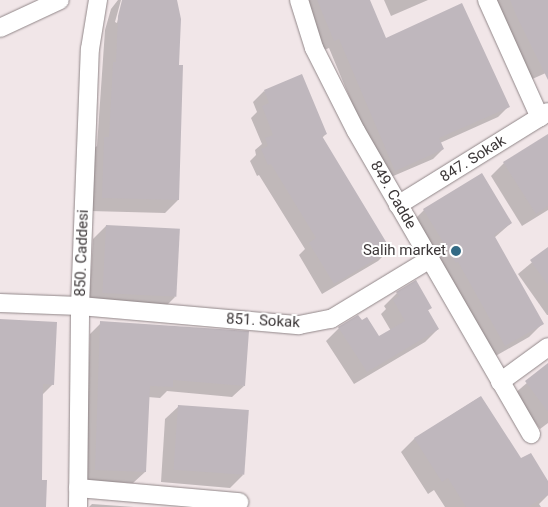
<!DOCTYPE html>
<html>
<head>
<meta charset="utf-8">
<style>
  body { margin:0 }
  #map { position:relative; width:548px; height:507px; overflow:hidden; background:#f1e6e8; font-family:Roboto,sans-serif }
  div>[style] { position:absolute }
  .shadow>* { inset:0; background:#0003 }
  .building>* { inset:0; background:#bfb7bd; transform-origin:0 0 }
  .roads { filter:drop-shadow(0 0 1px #918789) drop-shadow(0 0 1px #918789) }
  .street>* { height:18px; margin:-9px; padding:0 9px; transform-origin:9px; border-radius:9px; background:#fff }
  .dots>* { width:14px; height:14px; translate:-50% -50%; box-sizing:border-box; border:2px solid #fff; border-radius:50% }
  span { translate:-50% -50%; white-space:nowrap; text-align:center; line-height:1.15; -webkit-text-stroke:4px #fff; paint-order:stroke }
  .street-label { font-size:15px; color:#3c3738 }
  .poi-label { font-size:15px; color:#3c3738 }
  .right { translate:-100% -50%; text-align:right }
</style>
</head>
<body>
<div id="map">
  <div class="shadow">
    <div style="clip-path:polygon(118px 0,121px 0,115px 22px,117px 23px,123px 0,176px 0,178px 200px,165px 213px,90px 211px,91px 151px,97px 146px,105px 30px,111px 9px)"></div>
    <div style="clip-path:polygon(309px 0,369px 0,385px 40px,508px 107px,498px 117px,440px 143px,443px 149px,433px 159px,384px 180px,329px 48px,324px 50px,305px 4px)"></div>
    <div style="clip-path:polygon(384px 0,428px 0,391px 16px)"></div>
    <div style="clip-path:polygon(494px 0,548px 0,548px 72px,530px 80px)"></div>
    <div style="clip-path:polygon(264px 91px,326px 134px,322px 138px,389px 250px,378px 261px,322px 294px,299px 255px,305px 249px,259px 175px,257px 176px,250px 161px,256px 155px,255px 150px,262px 144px,251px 118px,257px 112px,253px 102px)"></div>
    <div style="clip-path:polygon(548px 136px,548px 210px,522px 226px,491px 176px,504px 163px)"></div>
    <div style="clip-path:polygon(424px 210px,511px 223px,494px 238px,542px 324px,529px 337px,492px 358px,411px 223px)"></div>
    <div style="clip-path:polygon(106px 226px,175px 297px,162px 310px,89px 305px,93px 239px)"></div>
    <div style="clip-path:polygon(548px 249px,548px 315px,547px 315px,518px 274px)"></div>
    <div style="clip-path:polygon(397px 293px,431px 308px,427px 311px,438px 329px,425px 342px,354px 384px,326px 341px,339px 328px,378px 338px,391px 331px,381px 314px,386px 309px,384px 306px)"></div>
    <div style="clip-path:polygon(0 320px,53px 384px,41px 396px,41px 481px,45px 507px,0 507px)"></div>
    <div style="clip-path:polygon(101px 323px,244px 386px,232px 397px,167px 391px,160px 398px,148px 397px,145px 472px,133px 483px,85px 481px,90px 334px)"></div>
    <div style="clip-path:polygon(548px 365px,548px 423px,540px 429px,514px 394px)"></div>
    <div style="clip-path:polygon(480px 397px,521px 460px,548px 483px,548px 495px,539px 504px,541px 507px,445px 507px,434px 490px,428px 494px,401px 452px,414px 439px)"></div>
    <div style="clip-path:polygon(179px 406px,243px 475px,230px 488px,161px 482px,165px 419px)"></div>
    <div style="clip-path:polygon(92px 504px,134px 507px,89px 507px)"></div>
  </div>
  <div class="building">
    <div style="clip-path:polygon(122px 0,177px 0,181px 19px,179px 65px,183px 65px,179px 200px,102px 198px,104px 137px,109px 137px,113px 62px,116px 62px,118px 16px)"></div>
    <div style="clip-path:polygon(317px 0,370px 0,386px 38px,462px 3px,510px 107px,439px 138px,444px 149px,395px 171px,339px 39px,334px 41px)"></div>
    <div style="clip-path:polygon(510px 0,548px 0,548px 80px,516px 15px)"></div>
    <div style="clip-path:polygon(302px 74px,327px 134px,322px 136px,391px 250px,334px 284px,309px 243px,316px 238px,271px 164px,268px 165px,261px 149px,268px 146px,265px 138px,273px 135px,262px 106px,269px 103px,264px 90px)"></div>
    <div style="clip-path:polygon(548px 134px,548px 206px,536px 214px,503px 162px)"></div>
    <div style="clip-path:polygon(482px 173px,512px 223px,494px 235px,544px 324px,505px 346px,458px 262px,456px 263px,423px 209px)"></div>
    <div style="left:106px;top:225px;width:74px;height:68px;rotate:3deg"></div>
    <div style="clip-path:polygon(548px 247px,548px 285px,530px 260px)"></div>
    <div style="clip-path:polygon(416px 280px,432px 308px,428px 310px,439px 329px,367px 372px,338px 327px,358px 315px,362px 320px,367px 317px,379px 336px,405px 321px,393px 300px,399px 296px,396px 292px)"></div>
    <div style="clip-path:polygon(0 319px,57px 322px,54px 385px,43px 384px,42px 480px,47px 480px,46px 507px,0 507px)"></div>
    <div style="clip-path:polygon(100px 321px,249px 331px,245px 386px,173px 380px,173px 387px,150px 386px,146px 472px,95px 470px)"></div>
    <div style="clip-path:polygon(548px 363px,548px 412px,525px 381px)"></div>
    <div style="clip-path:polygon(481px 396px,521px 458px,531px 453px,548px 481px,548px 495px,528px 507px,466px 507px,448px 478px,442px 482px,414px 438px)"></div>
    <div style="left:178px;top:405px;width:71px;height:65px;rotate:4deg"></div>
  </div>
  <div class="roads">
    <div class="street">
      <div style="left:299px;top:0;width:50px;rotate:72.6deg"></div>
      <div style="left:314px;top:48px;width:93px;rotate:63.2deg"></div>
      <div style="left:356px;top:131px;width:350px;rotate:60deg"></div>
      <div style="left:487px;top:0;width:129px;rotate:65.8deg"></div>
      <div style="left:0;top:28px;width:66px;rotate:-25deg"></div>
      <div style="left:398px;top:205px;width:176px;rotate:-31.8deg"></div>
      <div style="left:0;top:303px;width:80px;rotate:2.1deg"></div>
      <div style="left:80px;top:306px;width:220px;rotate:5deg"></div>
      <div style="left:299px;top:325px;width:33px;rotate:-11deg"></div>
      <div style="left:331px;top:319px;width:116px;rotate:-31.2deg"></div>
      <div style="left:500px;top:382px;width:59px;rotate:-36.1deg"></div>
      <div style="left:78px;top:488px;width:162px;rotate:5deg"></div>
      <div style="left:78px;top:507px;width:201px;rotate:-89.4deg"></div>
      <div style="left:80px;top:306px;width:257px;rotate:-87.8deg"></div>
      <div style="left:90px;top:49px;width:50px;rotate:-80.7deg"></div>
    </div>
  </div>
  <div class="dots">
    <div style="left:456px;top:251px;background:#336a85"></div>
  </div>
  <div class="street-label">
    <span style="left:473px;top:159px;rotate:-32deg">847. Sokak</span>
    <span style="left:393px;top:195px;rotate:60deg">849. Cadde</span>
    <span style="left:82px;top:253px;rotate:-88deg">850. Caddesi</span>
    <span style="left:263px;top:321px;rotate:3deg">851. Sokak</span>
  </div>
  <div class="poi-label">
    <span class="right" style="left:446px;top:251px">Salih market</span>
  </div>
</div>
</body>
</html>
